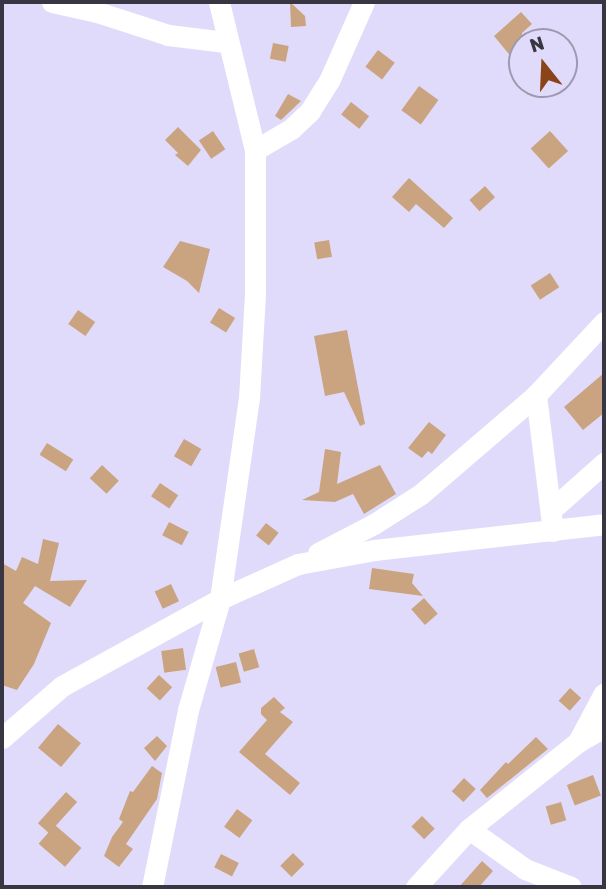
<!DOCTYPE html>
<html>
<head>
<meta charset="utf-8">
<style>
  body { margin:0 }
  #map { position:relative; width:606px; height:889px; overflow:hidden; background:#e0dbfa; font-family:Rubik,sans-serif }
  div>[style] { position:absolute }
  .building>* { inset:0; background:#caa480; transform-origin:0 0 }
  .minor>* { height:21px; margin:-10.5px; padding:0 10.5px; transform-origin:10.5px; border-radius:10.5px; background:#fff }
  span { translate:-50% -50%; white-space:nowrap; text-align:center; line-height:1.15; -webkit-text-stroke:5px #e0dbfa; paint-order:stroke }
  .frame { position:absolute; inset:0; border:4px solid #383642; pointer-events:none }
  .north { position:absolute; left:508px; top:28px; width:70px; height:70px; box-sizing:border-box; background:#e0dbfa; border:2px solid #9d99b0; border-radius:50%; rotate:342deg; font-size:19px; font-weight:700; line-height:28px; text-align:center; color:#383642 }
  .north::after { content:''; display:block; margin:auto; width:24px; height:32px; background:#894519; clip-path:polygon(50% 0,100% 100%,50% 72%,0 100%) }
</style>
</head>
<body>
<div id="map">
  <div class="building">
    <div style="clip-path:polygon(290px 2px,305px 16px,306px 26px,291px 27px)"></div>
    <div style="clip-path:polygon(521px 12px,532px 24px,522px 33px,522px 70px,494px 36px)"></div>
    <div style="left:273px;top:43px;width:16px;height:16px;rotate:11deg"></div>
    <div style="left:378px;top:50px;width:21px;height:21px;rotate:37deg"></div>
    <div style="left:419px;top:86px;width:24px;height:30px;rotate:36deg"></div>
    <div style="clip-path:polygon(288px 94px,301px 101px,281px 120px,275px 116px)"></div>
    <div style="left:351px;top:102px;width:23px;height:16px;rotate:38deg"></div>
    <div style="clip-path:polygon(178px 127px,201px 150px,188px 166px,175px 155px,178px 153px,165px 140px)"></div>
    <div style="left:213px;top:131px;width:22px;height:17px;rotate:56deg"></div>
    <div style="left:550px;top:131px;width:27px;height:26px;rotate:48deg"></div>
    <div style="clip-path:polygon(409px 178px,453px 218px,444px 228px,416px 204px,409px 212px,392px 197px)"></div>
    <div style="left:485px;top:186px;width:15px;height:21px;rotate:48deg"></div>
    <div style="left:329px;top:240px;width:17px;height:15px;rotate:80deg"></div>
    <div style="clip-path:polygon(180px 241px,210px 249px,199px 293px,187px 281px,163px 267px)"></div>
    <div style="left:550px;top:273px;width:17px;height:23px;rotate:57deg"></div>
    <div style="left:219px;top:308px;width:19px;height:17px;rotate:32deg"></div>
    <div style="left:78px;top:310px;width:21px;height:17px;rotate:35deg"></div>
    <div style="clip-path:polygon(347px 330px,365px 424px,360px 426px,344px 392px,325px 396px,314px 336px)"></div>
    <div style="clip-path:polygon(604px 373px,604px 413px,583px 430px,564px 407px)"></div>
    <div style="clip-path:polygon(429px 422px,446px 435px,432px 454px,428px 451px,422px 458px,408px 448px)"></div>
    <div style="left:184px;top:439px;width:20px;height:20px;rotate:30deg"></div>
    <div style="left:47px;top:443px;width:31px;height:14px;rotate:32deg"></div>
    <div style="clip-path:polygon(325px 449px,341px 452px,337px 484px,380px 465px,396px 494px,364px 514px,353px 494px,335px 502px,302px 500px,319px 492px)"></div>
    <div style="left:102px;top:465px;width:23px;height:18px;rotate:43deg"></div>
    <div style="left:160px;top:483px;width:22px;height:16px;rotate:34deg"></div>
    <div style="left:169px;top:522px;width:22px;height:15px;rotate:27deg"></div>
    <div style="left:266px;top:523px;width:16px;height:16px;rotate:38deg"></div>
    <div style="clip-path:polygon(43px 539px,59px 543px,50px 581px,87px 580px,70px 607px,35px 586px,23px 603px,51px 623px,34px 664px,17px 690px,2px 685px,2px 563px,16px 571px,22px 557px,38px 564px)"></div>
    <div style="clip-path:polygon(372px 568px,414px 574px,412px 583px,423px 596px,369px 589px)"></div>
    <div style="left:171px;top:584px;width:19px;height:18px;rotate:65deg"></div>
    <div style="left:424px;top:598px;width:21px;height:17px;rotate:49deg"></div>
    <div style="left:183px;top:648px;width:22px;height:22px;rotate:82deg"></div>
    <div style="left:254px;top:649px;width:19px;height:16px;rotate:74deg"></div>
    <div style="left:236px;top:662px;width:21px;height:21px;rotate:76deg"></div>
    <div style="left:159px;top:675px;width:18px;height:18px;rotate:43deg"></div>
    <div style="left:570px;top:688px;width:15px;height:17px;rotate:42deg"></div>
    <div style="clip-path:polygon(274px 697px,285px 708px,280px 712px,293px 722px,265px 754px,300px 783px,290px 795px,239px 752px,267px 720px,261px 714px,261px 708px)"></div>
    <div style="left:58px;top:724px;width:30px;height:31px;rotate:40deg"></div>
    <div style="clip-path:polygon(157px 736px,167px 746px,155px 761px,144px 748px)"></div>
    <div style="clip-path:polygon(536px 737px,548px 749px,487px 798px,480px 790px,506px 762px,508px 764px)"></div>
    <div style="clip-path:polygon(152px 766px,162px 773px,157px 799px,126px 844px,133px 849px,119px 867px,104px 856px,112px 837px,123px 822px,119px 819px,130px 791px,133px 792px)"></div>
    <div style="left:593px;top:775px;width:22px;height:28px;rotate:69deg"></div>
    <div style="left:464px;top:778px;width:16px;height:18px;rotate:43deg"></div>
    <div style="left:66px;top:792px;width:15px;height:42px;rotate:42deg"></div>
    <div style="left:561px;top:802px;width:19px;height:16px;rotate:74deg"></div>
    <div style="left:237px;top:809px;width:19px;height:22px;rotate:36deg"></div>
    <div style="left:422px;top:816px;width:18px;height:15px;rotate:45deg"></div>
    <div style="left:55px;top:825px;width:35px;height:25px;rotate:41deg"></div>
    <div style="left:293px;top:853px;width:16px;height:18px;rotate:45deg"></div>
    <div style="left:221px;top:854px;width:20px;height:15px;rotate:27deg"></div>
    <div style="clip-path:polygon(482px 861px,493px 871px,479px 887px,459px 887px)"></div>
  </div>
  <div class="minor">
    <div style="left:52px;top:2px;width:46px;rotate:12.5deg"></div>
    <div style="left:97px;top:12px;width:75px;rotate:17.9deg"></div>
    <div style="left:168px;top:35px;width:58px;rotate:6.9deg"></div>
    <div style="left:255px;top:150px;width:42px;rotate:-30.3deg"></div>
    <div style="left:291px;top:129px;width:26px;rotate:-43deg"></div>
    <div style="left:310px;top:111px;width:36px;rotate:-58deg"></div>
    <div style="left:329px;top:81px;width:86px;rotate:-66.1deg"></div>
    <div style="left:536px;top:395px;width:137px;rotate:82.9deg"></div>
    <div style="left:551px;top:510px;width:71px;rotate:-41.6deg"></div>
    <div style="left:318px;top:553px;width:63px;rotate:-27.4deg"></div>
    <div style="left:374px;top:524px;width:56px;rotate:-32.6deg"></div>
    <div style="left:421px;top:494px;width:152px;rotate:-40.7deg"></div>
    <div style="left:536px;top:395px;width:100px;rotate:-47deg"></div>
    <div style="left:2px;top:738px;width:79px;rotate:-40.9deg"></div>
    <div style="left:62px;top:686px;width:180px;rotate:-28.8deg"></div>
    <div style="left:220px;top:599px;width:85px;rotate:-24.2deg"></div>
    <div style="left:298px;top:564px;width:77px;rotate:-10.4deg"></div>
    <div style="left:374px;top:550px;width:231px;rotate:-6.4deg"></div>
    <div style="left:578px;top:742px;width:55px;rotate:-62deg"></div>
    <div style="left:469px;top:829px;width:69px;rotate:35.5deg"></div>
    <div style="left:525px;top:869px;width:49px;rotate:21.4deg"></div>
    <div style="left:152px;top:887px;width:181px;rotate:-78.5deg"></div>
    <div style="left:188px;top:710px;width:116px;rotate:-73.9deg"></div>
    <div style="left:220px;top:599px;width:203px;rotate:-81.8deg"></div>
    <div style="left:249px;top:398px;width:105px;rotate:-86.7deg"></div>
    <div style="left:255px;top:293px;width:143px;rotate:-90deg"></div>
    <div style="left:255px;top:150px;width:152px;rotate:-103.7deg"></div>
    <div style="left:416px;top:887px;width:79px;rotate:-47.6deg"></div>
    <div style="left:469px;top:829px;width:139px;rotate:-38.6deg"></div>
    <div style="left:578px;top:742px;width:30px;rotate:-30deg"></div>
  </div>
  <div class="frame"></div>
  <div class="north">N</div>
</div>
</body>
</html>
